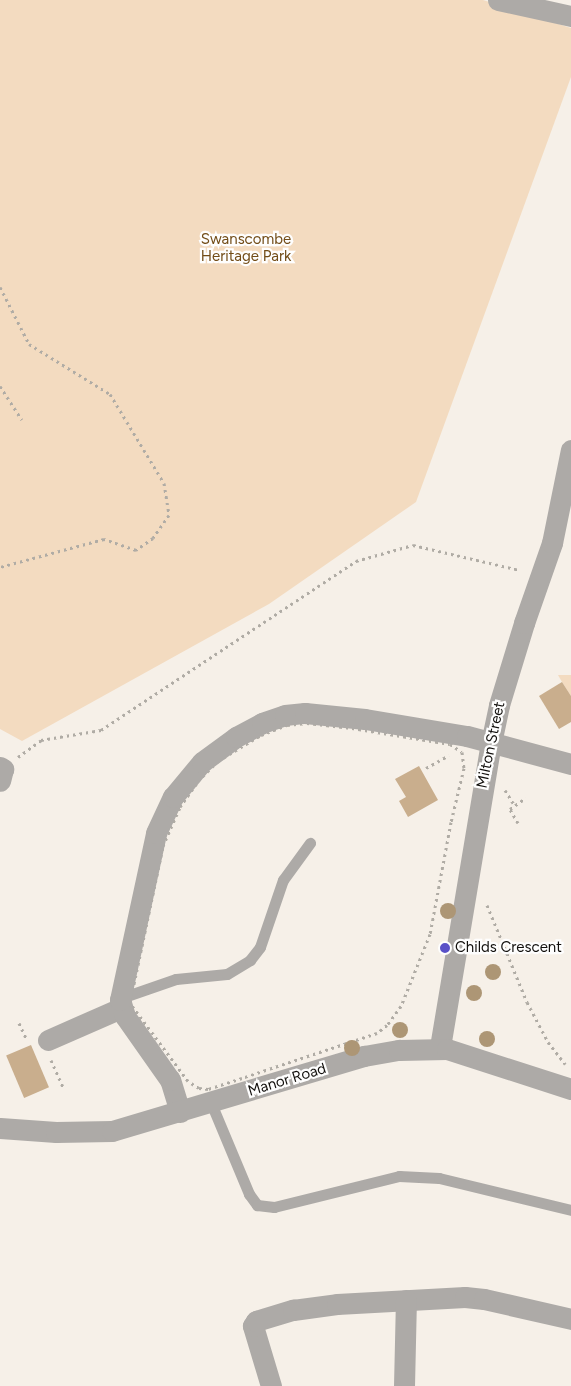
<!DOCTYPE html>
<html>
<head>
<meta charset="utf-8">
<style>
  body { margin:0 }
  #map { position:relative; width:571px; height:1386px; overflow:hidden; background:#f6f0e8; font-family:Figtree,sans-serif }
  div>[style] { position:absolute }
  .green>* { inset:0; background:#f3dbc0 }
  .building>* { inset:0; background:#c9ae8d; transform-origin:0 0 }
  .path>* { height:3px; margin-top:-1.5px; transform-origin:0; background:repeating-linear-gradient(90deg,#b0aca5 0 2.5px,transparent 0 6.5px) }
  .service>* { height:11px; margin:-5.5px; padding:0 5.5px; transform-origin:5.5px; border-radius:5.5px; background:#adaaa7 }
  .minor>* { height:21px; margin:-10.5px; padding:0 10.5px; transform-origin:10.5px; border-radius:10.5px; background:#adaaa7 }
  .trees>* { width:16px; height:16px; margin:-8px; border-radius:50%; background:#ad9675 }
  .dots>* { width:14px; height:14px; translate:-50% -50%; box-sizing:border-box; border:2px solid #fefefe; border-radius:50% }
  span { translate:-50% -50%; white-space:nowrap; text-align:center; line-height:1.15; -webkit-text-stroke:4.5px #fefefe; paint-order:stroke }
  .park-label { font-size:15px; color:#724c17 }
  .street-label { font-size:15px; color:#110f0c }
  .poi-label { font-size:15px; color:#110f0c }
  .left { translate:0 -50%; text-align:left }
</style>
</head>
<body>
<div id="map">
  <div class="green">
    <div style="clip-path:polygon(0 0,483px 0,571px 28px,571px 77px,416px 502px,269px 604px,22px 741px,0 729px)"></div>
    <div style="clip-path:polygon(558px 675px,571px 675px,571px 696px,562px 682px)"></div>
  </div>
  <div class="building">
    <div style="clip-path:polygon(562px 682px,571px 696px,571px 722px,559px 729px,539px 696px)"></div>
    <div style="clip-path:polygon(419px 766px,438px 800px,408px 817px,399px 801px,406px 797px,395px 779px)"></div>
    <div style="left:31px;top:1045px;width:46px;height:27px;rotate:67deg"></div>
  </div>
  <div class="path">
    <div style="left:0;top:287px;width:64px;rotate:63deg"></div>
    <div style="left:29px;top:344px;width:95px;rotate:31.7deg"></div>
    <div style="left:110px;top:394px;width:104px;rotate:58.8deg"></div>
    <div style="left:164px;top:483px;width:32px;rotate:81deg"></div>
    <div style="left:169px;top:515px;width:28px;rotate:125deg"></div>
    <div style="left:153px;top:538px;width:21px;rotate:145deg"></div>
    <div style="left:136px;top:550px;width:34px;rotate:-161deg"></div>
    <div style="left:104px;top:539px;width:108px;rotate:164.9deg"></div>
    <div style="left:0;top:386px;width:40px;rotate:57.1deg"></div>
    <div style="left:307px;top:723px;width:45px;rotate:6.3deg"></div>
    <div style="left:352px;top:728px;width:99px;rotate:9.3deg"></div>
    <div style="left:450px;top:744px;width:14px;rotate:34deg"></div>
    <div style="left:462px;top:752px;width:16px;rotate:83deg"></div>
    <div style="left:464px;top:768px;width:56px;rotate:103.5deg"></div>
    <div style="left:451px;top:822px;width:114px;rotate:100.6deg"></div>
    <div style="left:430px;top:934px;width:78px;rotate:111.9deg"></div>
    <div style="left:401px;top:1006px;width:24px;rotate:126deg"></div>
    <div style="left:387px;top:1025px;width:13px;rotate:141deg"></div>
    <div style="left:377px;top:1033px;width:142px;rotate:161.6deg"></div>
    <div style="left:242px;top:1078px;width:36px;rotate:162deg"></div>
    <div style="left:208px;top:1089px;width:9px;rotate:-174deg"></div>
    <div style="left:199px;top:1088px;width:13px;rotate:-148deg"></div>
    <div style="left:188px;top:1081px;width:97px;rotate:-126.6deg"></div>
    <div style="left:130px;top:1003px;width:160px;rotate:-78.1deg"></div>
    <div style="left:163px;top:846px;width:43px;rotate:-66.4deg"></div>
    <div style="left:180px;top:807px;width:32px;rotate:-55deg"></div>
    <div style="left:198px;top:781px;width:28px;rotate:-45deg"></div>
    <div style="left:218px;top:761px;width:50px;rotate:-31.2deg"></div>
    <div style="left:261px;top:735px;width:28px;rotate:-21deg"></div>
    <div style="left:287px;top:725px;width:20px;rotate:-6deg"></div>
    <div style="left:18px;top:757px;width:29px;rotate:-36deg"></div>
    <div style="left:41px;top:740px;width:61px;rotate:-9.5deg"></div>
    <div style="left:101px;top:730px;width:306px;rotate:-33.5deg"></div>
    <div style="left:356px;top:561px;width:59px;rotate:-15.7deg"></div>
    <div style="left:413px;top:545px;width:110px;rotate:13.2deg"></div>
    <div style="left:426px;top:768px;width:26px;rotate:-29deg"></div>
    <div style="left:505px;top:790px;width:19px;rotate:58deg"></div>
    <div style="left:518px;top:823px;width:16px;rotate:-120deg"></div>
    <div style="left:510px;top:809px;width:19px;rotate:-35deg"></div>
    <div style="left:487px;top:905px;width:105px;rotate:67.6deg"></div>
    <div style="left:527px;top:1002px;width:45px;rotate:62.3deg"></div>
    <div style="left:548px;top:1042px;width:28px;rotate:52deg"></div>
    <div style="left:19px;top:1023px;width:17px;rotate:65deg"></div>
    <div style="left:51px;top:1060px;width:30px;rotate:66deg"></div>
  </div>
  <div class="service">
    <div style="left:121px;top:998px;width:58px;rotate:-19.1deg"></div>
    <div style="left:176px;top:979px;width:51px;rotate:-5.6deg"></div>
    <div style="left:227px;top:974px;width:27px;rotate:-31deg"></div>
    <div style="left:250px;top:960px;width:16px;rotate:-52deg"></div>
    <div style="left:260px;top:947px;width:71px;rotate:-71.1deg"></div>
    <div style="left:283px;top:880px;width:46px;rotate:-53.9deg"></div>
    <div style="left:211px;top:1103px;width:99px;rotate:67.3deg"></div>
    <div style="left:249px;top:1194px;width:14px;rotate:54deg"></div>
    <div style="left:257px;top:1205px;width:17px;rotate:7deg"></div>
    <div style="left:274px;top:1207px;width:129px;rotate:-13.9deg"></div>
    <div style="left:399px;top:1176px;width:40px;rotate:2.9deg"></div>
    <div style="left:439px;top:1178px;width:136px;rotate:13.6deg"></div>
  </div>
  <div class="minor">
    <div style="left:498px;top:0;width:75px;rotate:12.4deg"></div>
    <div style="left:0;top:767px;width:4px;rotate:34deg"></div>
    <div style="left:3px;top:769px;width:12px;rotate:104deg"></div>
    <div style="left:48px;top:1040px;width:80px;rotate:-23.7deg"></div>
    <div style="left:440px;top:1047px;width:308px;rotate:-80.5deg"></div>
    <div style="left:491px;top:743px;width:39px;rotate:-78deg"></div>
    <div style="left:499px;top:705px;width:86px;rotate:-73deg"></div>
    <div style="left:524px;top:623px;width:85px;rotate:-70.7deg"></div>
    <div style="left:552px;top:543px;width:95px;rotate:-78.5deg"></div>
    <div style="left:180px;top:1112px;width:34px;rotate:-107deg"></div>
    <div style="left:170px;top:1080px;width:78px;rotate:-125.1deg"></div>
    <div style="left:125px;top:1016px;width:17px;rotate:-107deg"></div>
    <div style="left:120px;top:1000px;width:171px;rotate:-77.8deg"></div>
    <div style="left:156px;top:833px;width:40px;rotate:-65deg"></div>
    <div style="left:173px;top:797px;width:45px;rotate:-50.4deg"></div>
    <div style="left:202px;top:762px;width:42px;rotate:-36.3deg"></div>
    <div style="left:236px;top:737px;width:30px;rotate:-28deg"></div>
    <div style="left:262px;top:723px;width:24px;rotate:-19deg"></div>
    <div style="left:285px;top:715px;width:20px;rotate:-6deg"></div>
    <div style="left:305px;top:713px;width:60px;rotate:5.7deg"></div>
    <div style="left:365px;top:719px;width:103px;rotate:9.5deg"></div>
    <div style="left:467px;top:736px;width:108px;rotate:15.1deg"></div>
    <div style="left:0;top:1128px;width:56px;rotate:4.1deg"></div>
    <div style="left:56px;top:1132px;width:56px;rotate:-1deg"></div>
    <div style="left:112px;top:1131px;width:263px;rotate:-16.6deg"></div>
    <div style="left:364px;top:1056px;width:36px;rotate:-10deg"></div>
    <div style="left:399px;top:1050px;width:48px;rotate:-1.2deg"></div>
    <div style="left:447px;top:1049px;width:130px;rotate:17.9deg"></div>
    <div style="left:271px;top:1386px;width:63px;rotate:-106.7deg"></div>
    <div style="left:253px;top:1326px;width:6px;rotate:-59deg"></div>
    <div style="left:256px;top:1321px;width:39px;rotate:-17deg"></div>
    <div style="left:293px;top:1310px;width:44px;rotate:-7.8deg"></div>
    <div style="left:337px;top:1304px;width:128px;rotate:-3.1deg"></div>
    <div style="left:465px;top:1297px;width:19px;rotate:6deg"></div>
    <div style="left:484px;top:1299px;width:89px;rotate:12.9deg"></div>
    <div style="left:404px;top:1386px;width:86px;rotate:-88.7deg"></div>
  </div>
  <div class="trees">
    <div style="left:448px;top:911px"></div>
    <div style="left:493px;top:972px"></div>
    <div style="left:474px;top:993px"></div>
    <div style="left:400px;top:1030px"></div>
    <div style="left:487px;top:1039px"></div>
    <div style="left:352px;top:1048px"></div>
  </div>
  <div class="dots">
    <div style="left:445px;top:948px;background:#5950c7"></div>
  </div>
  <div class="park-label">
    <span style="left:246px;top:248px">Swanscombe<br>Heritage Park</span>
  </div>
  <div class="street-label">
    <span style="left:491px;top:745px;rotate:-78deg">Milton Street</span>
    <span style="left:287px;top:1080px;rotate:-17deg">Manor Road</span>
  </div>
  <div class="poi-label">
    <span class="left" style="left:455px;top:948px">Childs Crescent</span>
  </div>
</div>
</body>
</html>
